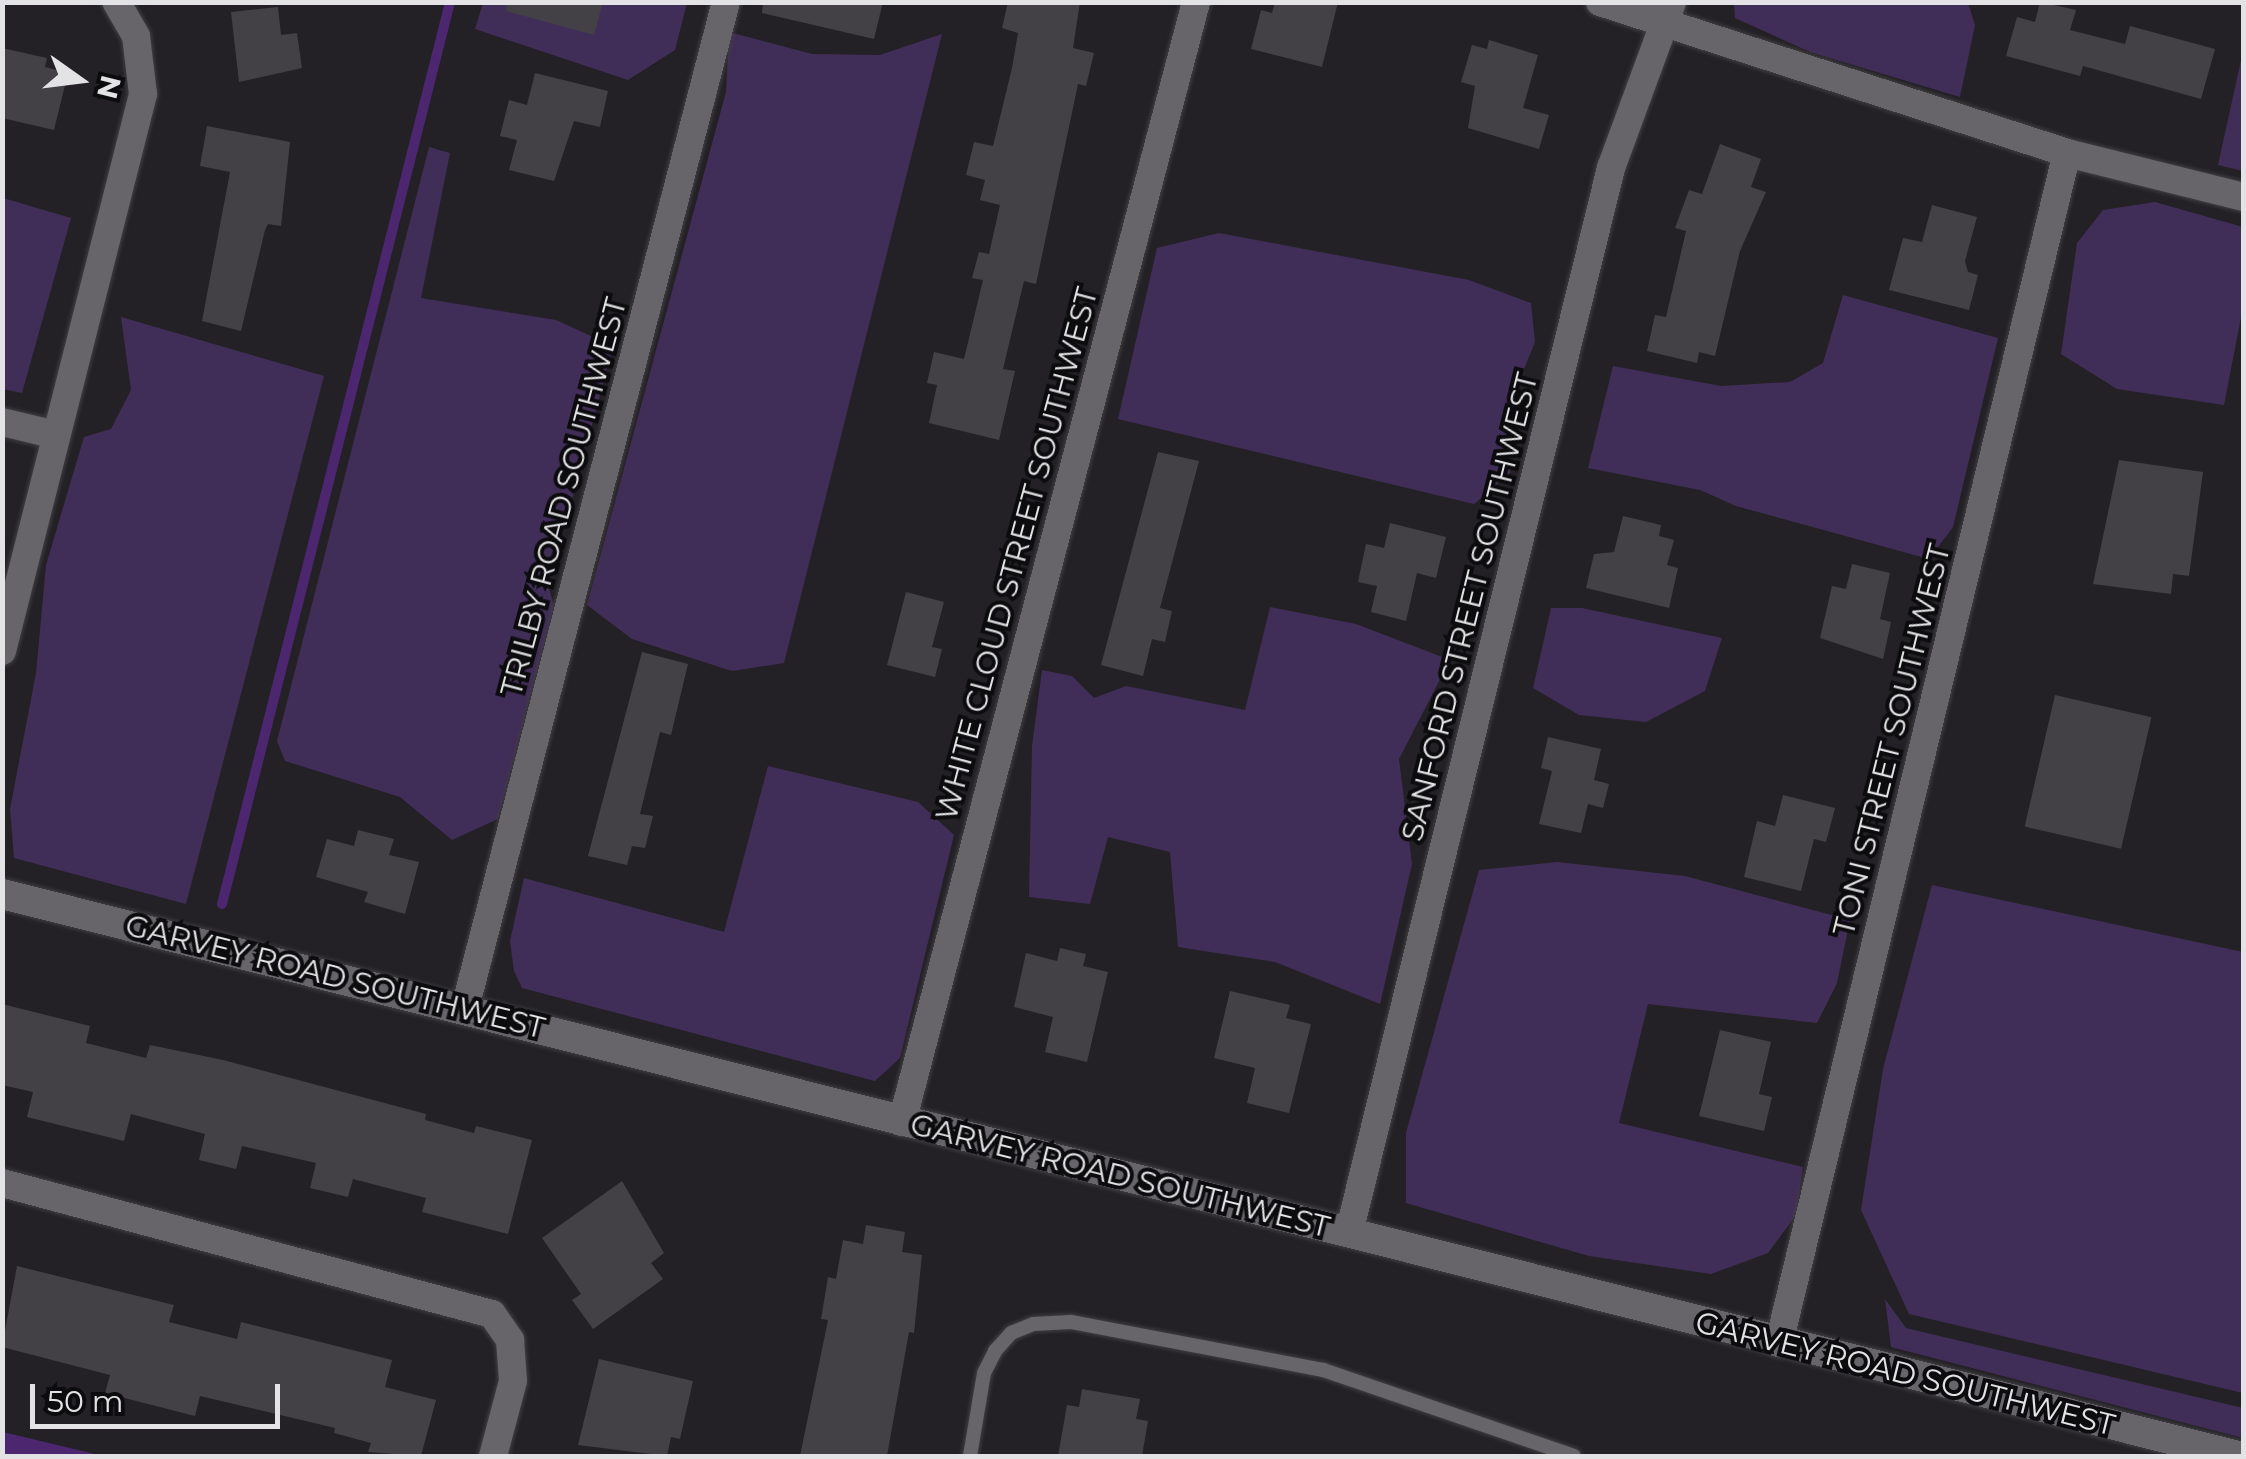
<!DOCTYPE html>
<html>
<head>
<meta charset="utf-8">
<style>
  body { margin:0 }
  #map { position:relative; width:2246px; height:1459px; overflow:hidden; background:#232125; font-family:Montserrat,sans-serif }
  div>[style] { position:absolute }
  .green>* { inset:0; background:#412e58 }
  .water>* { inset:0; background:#4c2770 }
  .stream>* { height:10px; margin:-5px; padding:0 5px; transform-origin:5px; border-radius:5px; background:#4c2770 }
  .building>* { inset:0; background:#434145; transform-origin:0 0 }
  .roads { filter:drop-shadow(0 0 2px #403f42) drop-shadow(0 0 2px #403f42) }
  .service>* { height:14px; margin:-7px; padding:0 7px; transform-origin:7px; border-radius:7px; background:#67656a }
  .minor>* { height:28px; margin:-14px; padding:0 14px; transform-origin:14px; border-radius:14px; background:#67656a }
  .tertiary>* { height:30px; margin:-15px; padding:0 15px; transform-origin:15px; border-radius:15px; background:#67656a }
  span { translate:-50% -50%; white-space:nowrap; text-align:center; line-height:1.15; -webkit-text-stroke:8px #0c0b0d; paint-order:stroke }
  .street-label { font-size:30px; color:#e3e2e5 }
  .frame { position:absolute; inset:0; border:5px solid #e3e2e5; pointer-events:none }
  .north { position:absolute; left:30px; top:30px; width:100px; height:100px; -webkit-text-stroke:8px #0c0b0d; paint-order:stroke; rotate:104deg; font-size:28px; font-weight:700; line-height:40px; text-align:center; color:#e3e2e5 }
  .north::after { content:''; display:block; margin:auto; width:35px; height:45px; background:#e3e2e5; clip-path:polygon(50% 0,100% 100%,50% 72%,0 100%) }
  .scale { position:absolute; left:30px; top:1384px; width:250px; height:45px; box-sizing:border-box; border:5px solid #e3e2e5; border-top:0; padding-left:12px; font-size:30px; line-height:35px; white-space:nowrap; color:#e3e2e5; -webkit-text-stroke:8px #0c0b0d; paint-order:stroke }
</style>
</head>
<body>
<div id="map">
  <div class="green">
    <div style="clip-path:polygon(483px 3px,687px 3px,675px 50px,628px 80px,475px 29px)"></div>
    <div style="clip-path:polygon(1734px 3px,1968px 3px,1975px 25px,1960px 97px,1810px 52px,1735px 18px)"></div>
    <div style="clip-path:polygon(729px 32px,812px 54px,880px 55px,942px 34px,784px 663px,732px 671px,632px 639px,587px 605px,726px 92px)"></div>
    <div style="clip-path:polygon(2243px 51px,2244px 171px,2243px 171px,2218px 165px)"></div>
    <div style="clip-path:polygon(429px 147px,450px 153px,421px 298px,556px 320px,613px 346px,567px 518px,544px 571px,554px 606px,498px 819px,452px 840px,400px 797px,285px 761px,277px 741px)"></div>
    <div style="clip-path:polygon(3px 198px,71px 218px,22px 393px,3px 389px)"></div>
    <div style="clip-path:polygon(2155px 202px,2243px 227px,2243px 307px,2224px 405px,2117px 389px,2061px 354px,2077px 243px,2103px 210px)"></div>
    <div style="clip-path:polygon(1219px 233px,1469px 280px,1531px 303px,1535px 342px,1506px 414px,1510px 473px,1474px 504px,1118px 419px,1157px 248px)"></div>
    <div style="clip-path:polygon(1843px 295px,1998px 338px,1953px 527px,1929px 559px,1736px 506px,1700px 490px,1588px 468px,1613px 366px,1721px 386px,1790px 382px,1823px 363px)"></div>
    <div style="clip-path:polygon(121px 317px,324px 376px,186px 904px,14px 858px,10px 809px,36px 673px,46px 565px,84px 437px,111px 429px,131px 390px)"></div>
    <div style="clip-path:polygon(1270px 607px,1356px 624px,1450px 660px,1399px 759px,1412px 864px,1380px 1004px,1275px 962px,1178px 947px,1170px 852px,1108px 837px,1090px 904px,1029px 897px,1032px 746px,1042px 670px,1072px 676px,1094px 698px,1126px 686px,1245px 710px)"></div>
    <div style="clip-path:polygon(1551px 608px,1582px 608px,1722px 638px,1705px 691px,1646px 722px,1579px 715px,1533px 688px)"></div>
    <div style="clip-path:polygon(768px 766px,918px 802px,954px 835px,900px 1058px,875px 1081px,522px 988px,514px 971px,510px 941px,524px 878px,724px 932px)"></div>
    <div style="clip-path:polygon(1557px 862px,1685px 876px,1850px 920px,1837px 983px,1817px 1023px,1648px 1004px,1619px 1123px,1803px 1167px,1796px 1215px,1768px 1253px,1711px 1274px,1589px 1256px,1406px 1203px,1406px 1133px,1479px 870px)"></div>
    <div style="clip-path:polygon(1932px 885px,2243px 952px,2243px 1393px,1909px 1314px,1861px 1210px,1883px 1069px)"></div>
    <div style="clip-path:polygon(1885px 1299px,1906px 1328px,2243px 1408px,2243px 1438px,1891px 1347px)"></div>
  </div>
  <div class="water">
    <div style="clip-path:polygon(3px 1432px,103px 1456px,3px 1456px)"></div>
  </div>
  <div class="stream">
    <div style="left:222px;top:904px;width:930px;rotate:-75.81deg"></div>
  </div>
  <div class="building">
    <div style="clip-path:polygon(507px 2px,603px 2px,594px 35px,506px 11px)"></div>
    <div style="clip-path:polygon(763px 2px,883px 2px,874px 39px,762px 13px)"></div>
    <div style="clip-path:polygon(1008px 2px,1080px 2px,1073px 48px,1094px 53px,1086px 86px,1078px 84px,1036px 284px,1024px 281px,1003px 369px,1015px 371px,999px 440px,929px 423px,937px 385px,927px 383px,934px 352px,964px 359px,983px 280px,972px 278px,979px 252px,989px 254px,1000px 205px,980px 200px,985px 180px,966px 175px,974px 142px,993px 146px,1012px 68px,1018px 33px,1002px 28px)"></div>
    <div style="clip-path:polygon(1275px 2px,1338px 2px,1322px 67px,1251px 49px,1261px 10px,1272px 13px)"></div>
    <div style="clip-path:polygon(2040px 2px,2076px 10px,2070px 30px,2125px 44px,2130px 26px,2215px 49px,2201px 99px,2083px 66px,2080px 76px,2006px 56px,2017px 17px,2035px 22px)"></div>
    <div style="clip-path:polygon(278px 7px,281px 35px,297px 33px,302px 68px,239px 82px,231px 12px)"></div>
    <div style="clip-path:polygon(1489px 40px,1538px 55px,1523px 108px,1549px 115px,1539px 149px,1468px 128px,1475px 86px,1461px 82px,1472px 45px,1487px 49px)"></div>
    <div style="clip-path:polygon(2px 48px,47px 58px,45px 67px,68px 73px,54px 130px,2px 118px)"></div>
    <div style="clip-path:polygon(535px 73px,608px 91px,600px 127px,574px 121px,554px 181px,509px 170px,517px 140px,500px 136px,509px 100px,527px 105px)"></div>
    <div style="clip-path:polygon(207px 126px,290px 142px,281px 226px,268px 224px,265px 230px,241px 331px,202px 321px,230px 172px,200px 166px)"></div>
    <div style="clip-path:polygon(1720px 144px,1761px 159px,1751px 187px,1766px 192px,1740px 251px,1715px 356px,1699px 352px,1697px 363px,1647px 351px,1655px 315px,1666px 317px,1686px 231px,1675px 228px,1689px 190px,1702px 194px)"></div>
    <div style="clip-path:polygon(1932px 205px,1977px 217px,1965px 261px,1968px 272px,1978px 275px,1969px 310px,1889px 290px,1903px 238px,1922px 242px)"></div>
    <div style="clip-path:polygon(1158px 452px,1199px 461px,1160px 608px,1172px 611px,1165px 642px,1152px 639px,1143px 676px,1101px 665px)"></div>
    <div style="clip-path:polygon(2119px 460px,2203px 472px,2189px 576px,2173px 574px,2171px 594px,2093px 584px)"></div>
    <div style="clip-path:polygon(1623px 516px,1661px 525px,1659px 536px,1674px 540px,1667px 565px,1678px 568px,1669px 608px,1586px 588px,1594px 554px,1614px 552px)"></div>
    <div style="clip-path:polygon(1390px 523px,1446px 537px,1436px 578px,1417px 573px,1406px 621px,1371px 612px,1377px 586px,1358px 582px,1366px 544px,1384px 548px)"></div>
    <div style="clip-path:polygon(1852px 564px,1890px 573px,1880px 619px,1891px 622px,1883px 659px,1820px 638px,1832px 586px,1846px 589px)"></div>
    <div style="clip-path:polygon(906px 592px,944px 602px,932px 647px,942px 649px,935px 677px,887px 665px)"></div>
    <div style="clip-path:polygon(642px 652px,688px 664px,671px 735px,660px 732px,640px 814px,653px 816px,645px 848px,632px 846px,627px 865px,588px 856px)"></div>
    <div style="left:2055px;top:695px;width:99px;height:135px;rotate:13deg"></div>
    <div style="clip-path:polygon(1548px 737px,1601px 749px,1594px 780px,1609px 784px,1603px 808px,1588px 804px,1581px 833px,1539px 824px,1552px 771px,1541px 768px)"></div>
    <div style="clip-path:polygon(1783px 795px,1835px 808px,1826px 842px,1814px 839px,1801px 891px,1744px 877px,1757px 821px,1775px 826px)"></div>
    <div style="clip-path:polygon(358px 830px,394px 839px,389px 855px,419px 862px,405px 914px,364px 902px,368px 892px,316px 877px,327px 839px,354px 846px)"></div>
    <div style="clip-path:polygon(1060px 948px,1086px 954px,1083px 966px,1108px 972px,1087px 1062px,1045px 1052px,1053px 1017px,1014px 1007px,1026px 953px,1057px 961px)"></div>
    <div style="clip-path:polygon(1230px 991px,1290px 1005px,1286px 1018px,1311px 1024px,1289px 1113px,1247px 1103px,1255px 1068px,1214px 1058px)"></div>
    <div style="clip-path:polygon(2px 1004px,90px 1026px,86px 1043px,146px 1058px,150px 1045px,223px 1060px,426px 1114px,425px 1120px,474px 1133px,476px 1126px,532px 1140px,508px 1234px,422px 1212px,426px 1198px,353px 1179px,348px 1197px,310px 1188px,316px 1163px,242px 1146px,236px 1169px,199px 1160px,205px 1134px,131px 1114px,124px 1141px,27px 1117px,33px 1092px,2px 1085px)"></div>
    <div style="clip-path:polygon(1720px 1030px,1771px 1042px,1759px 1094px,1772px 1097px,1764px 1131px,1699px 1116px)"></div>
    <div style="clip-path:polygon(622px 1181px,664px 1253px,651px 1263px,663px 1279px,593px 1329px,572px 1300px,581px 1294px,542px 1238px)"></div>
    <div style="clip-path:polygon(866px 1225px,905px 1232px,902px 1252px,922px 1255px,914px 1333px,909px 1332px,887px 1456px,800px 1456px,828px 1320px,821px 1319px,828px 1277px,836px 1279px,843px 1240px,863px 1244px)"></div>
    <div style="clip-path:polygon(17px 1266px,174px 1305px,169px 1322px,237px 1339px,241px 1322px,392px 1360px,385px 1387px,436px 1400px,421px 1456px,368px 1452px,371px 1443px,334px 1433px,335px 1428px,200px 1396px,195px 1416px,105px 1393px,110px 1375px,2px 1347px)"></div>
    <div style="clip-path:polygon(599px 1359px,693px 1381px,680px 1439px,671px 1437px,667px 1456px,578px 1445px)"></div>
    <div style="clip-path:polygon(1082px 1389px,1140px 1399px,1136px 1419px,1148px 1421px,1142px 1456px,1058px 1456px,1067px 1405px,1079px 1407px)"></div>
  </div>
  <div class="roads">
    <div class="service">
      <div style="left:970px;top:1456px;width:84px;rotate:-80.4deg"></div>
      <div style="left:984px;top:1373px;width:25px;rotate:-63deg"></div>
      <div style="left:995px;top:1351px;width:24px;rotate:-48deg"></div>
      <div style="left:1011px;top:1333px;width:24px;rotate:-22deg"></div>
      <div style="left:1033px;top:1324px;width:38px;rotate:-3deg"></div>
      <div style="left:1071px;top:1322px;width:257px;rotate:10.8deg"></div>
      <div style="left:1323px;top:1370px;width:265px;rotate:18.9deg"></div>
    </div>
    <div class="minor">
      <div style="left:1600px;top:2px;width:491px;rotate:17.9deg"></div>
      <div style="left:2067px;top:153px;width:182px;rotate:14deg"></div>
      <div style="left:2px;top:422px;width:51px;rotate:13.5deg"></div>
      <div style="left:2px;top:651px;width:575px;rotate:-75.79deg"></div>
      <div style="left:143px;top:94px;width:58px;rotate:-96.9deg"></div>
      <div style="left:136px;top:36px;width:39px;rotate:-120deg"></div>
      <div style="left:465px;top:1008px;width:1039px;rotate:-75.46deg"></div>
      <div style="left:902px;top:1122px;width:1158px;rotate:-75.29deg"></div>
      <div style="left:2px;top:1183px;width:507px;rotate:14.97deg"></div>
      <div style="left:492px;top:1314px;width:32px;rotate:55deg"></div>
      <div style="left:510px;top:1340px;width:41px;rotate:85.8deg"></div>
      <div style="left:513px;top:1381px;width:78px;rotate:104.9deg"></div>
      <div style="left:1349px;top:1233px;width:1097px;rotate:-76.18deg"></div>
      <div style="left:1611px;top:168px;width:177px;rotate:-69.8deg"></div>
      <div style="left:1779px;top:1343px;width:1224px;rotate:-76.4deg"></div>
    </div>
    <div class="tertiary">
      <div style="left:2px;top:894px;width:2305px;rotate:14.11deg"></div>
    </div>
  </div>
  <div class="street-label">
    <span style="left:564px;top:497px;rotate:-75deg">TRILBY ROAD SOUTHWEST</span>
    <span style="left:1017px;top:554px;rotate:-75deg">WHITE CLOUD STREET SOUTHWEST</span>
    <span style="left:1470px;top:607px;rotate:-76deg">SANFORD STREET SOUTHWEST</span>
    <span style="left:1892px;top:740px;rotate:-76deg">TONI STREET SOUTHWEST</span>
    <span style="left:335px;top:977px;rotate:14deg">GARVEY ROAD SOUTHWEST</span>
    <span style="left:1120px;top:1176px;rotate:14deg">GARVEY ROAD SOUTHWEST</span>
    <span style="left:1905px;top:1374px;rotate:14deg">GARVEY ROAD SOUTHWEST</span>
  </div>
  <div class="frame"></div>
  <div class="north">N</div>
  <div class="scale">50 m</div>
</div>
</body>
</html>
